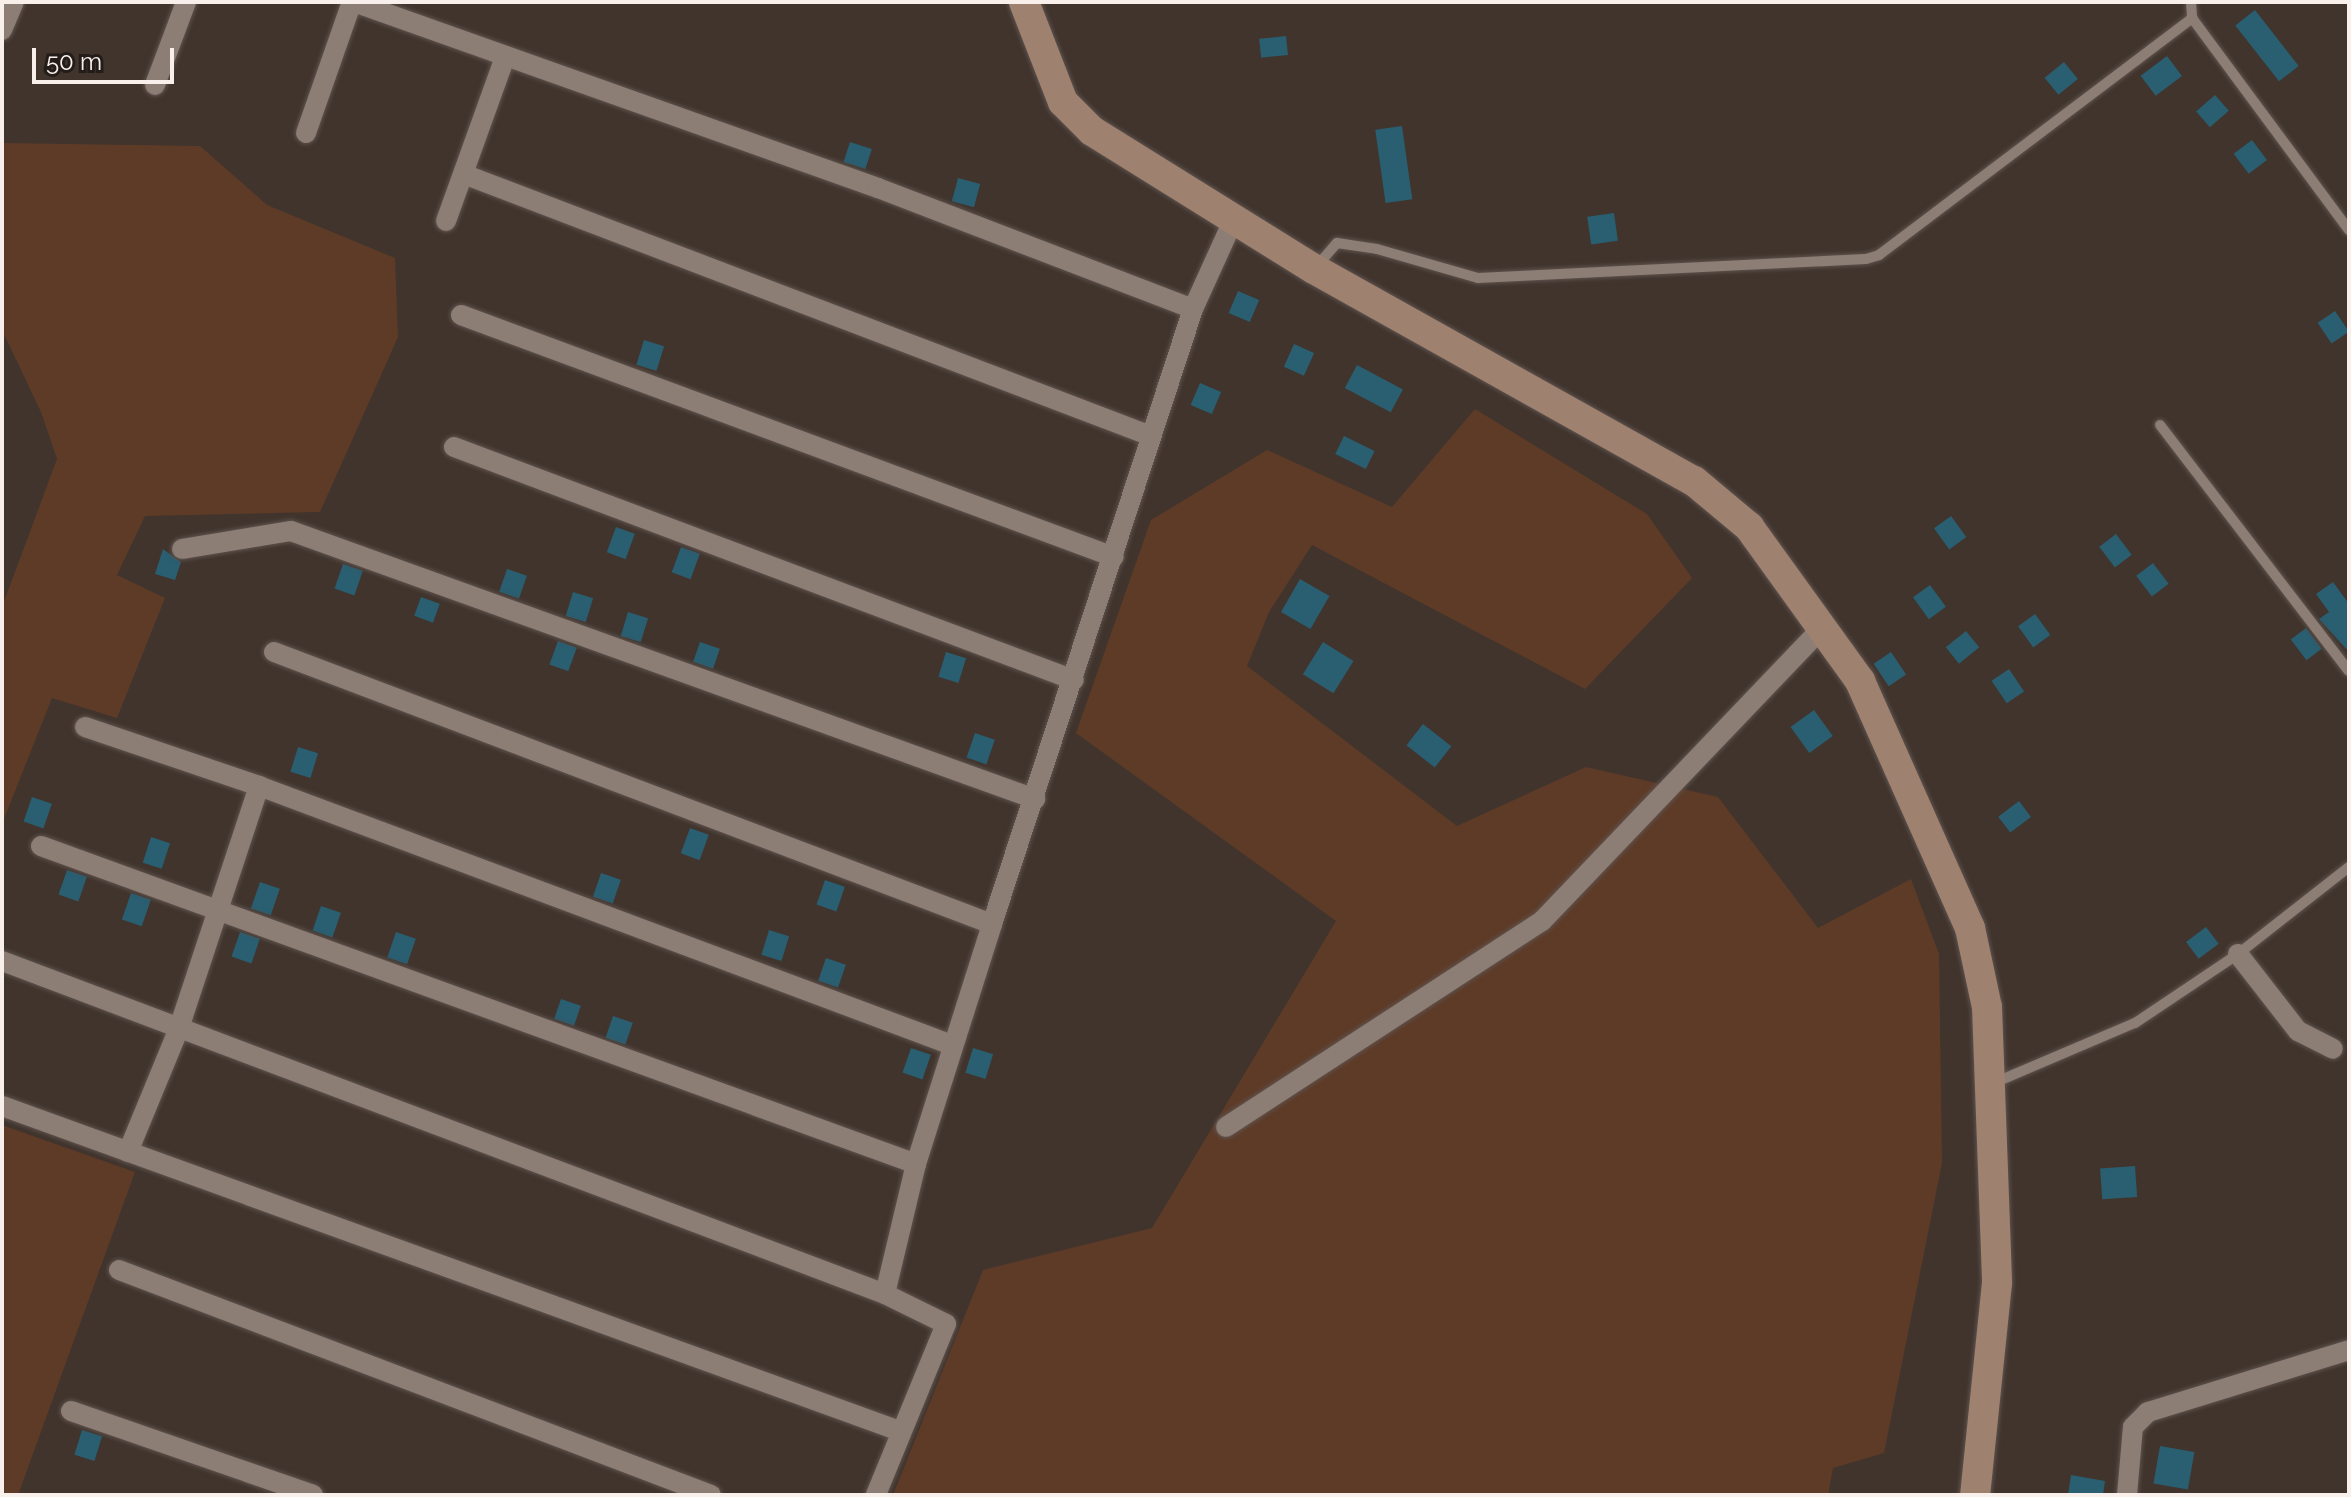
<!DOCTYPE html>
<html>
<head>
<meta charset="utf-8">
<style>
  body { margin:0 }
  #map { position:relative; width:2351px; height:1497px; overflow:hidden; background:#40342d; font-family:Raleway,sans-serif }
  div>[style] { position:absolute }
  .green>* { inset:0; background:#5e3b27 }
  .building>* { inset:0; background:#2a5e71; transform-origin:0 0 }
  .roads { filter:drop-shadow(0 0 2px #5e524d) drop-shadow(0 0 2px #5e524d) }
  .service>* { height:10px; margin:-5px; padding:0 5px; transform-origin:5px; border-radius:5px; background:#8c7d75 }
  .minor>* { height:20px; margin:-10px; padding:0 10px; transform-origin:10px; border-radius:10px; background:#8c7d75 }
  .secondary>* { height:30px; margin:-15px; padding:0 15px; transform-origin:15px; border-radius:15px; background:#9f8170 }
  span { translate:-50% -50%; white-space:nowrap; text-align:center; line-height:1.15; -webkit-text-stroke:8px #231d1a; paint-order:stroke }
  .frame { position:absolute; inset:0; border:4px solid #f9f0ec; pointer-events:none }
  .scale { position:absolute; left:32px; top:48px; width:142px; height:36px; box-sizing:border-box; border:4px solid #f9f0ec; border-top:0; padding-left:10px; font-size:24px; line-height:28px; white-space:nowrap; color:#f9f0ec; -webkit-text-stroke:6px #231d1a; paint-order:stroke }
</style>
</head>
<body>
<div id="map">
  <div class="green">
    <div style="clip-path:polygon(2px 143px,200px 146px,267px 205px,395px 258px,398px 337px,320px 512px,145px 516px,117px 575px,165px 598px,117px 718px,52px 698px,2px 824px,2px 607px,57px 459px,41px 412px,2px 330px)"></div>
    <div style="clip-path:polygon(1475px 409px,1647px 514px,1692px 578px,1585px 689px,1312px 545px,1269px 612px,1247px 666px,1457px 826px,1586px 767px,1718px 797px,1818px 928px,1911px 879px,1939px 954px,1942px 1163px,1884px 1453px,1833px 1468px,1828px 1495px,893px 1495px,983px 1270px,1152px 1228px,1336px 921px,1076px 733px,1151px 520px,1267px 450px,1392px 507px)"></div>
    <div style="clip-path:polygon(2px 1125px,135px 1172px,18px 1495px,2px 1495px)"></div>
  </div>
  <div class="building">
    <div style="left:2255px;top:10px;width:71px;height:25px;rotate:52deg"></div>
    <div style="left:1286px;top:36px;width:19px;height:27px;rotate:84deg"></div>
    <div style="left:2167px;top:56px;width:25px;height:33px;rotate:53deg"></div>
    <div style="left:2064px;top:62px;width:22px;height:25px;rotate:51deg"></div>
    <div style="left:2215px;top:95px;width:21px;height:25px;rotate:49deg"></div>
    <div style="left:1402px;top:126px;width:74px;height:27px;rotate:82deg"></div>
    <div style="left:2252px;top:140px;width:25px;height:23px;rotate:53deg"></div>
    <div style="left:850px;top:142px;width:23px;height:21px;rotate:18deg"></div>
    <div style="left:958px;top:178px;width:23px;height:24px;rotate:15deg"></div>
    <div style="left:1614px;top:213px;width:28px;height:27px;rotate:82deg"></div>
    <div style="left:1238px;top:291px;width:23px;height:24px;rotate:23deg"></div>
    <div style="left:2335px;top:311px;width:25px;height:21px;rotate:56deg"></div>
    <div style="left:644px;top:340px;width:21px;height:26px;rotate:17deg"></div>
    <div style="left:1294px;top:344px;width:22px;height:25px;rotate:24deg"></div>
    <div style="left:1357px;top:365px;width:52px;height:26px;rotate:28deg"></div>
    <div style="left:1200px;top:383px;width:23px;height:24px;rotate:23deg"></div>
    <div style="left:1344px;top:436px;width:34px;height:20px;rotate:26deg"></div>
    <div style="left:1951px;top:516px;width:26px;height:21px;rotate:54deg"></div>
    <div style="left:616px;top:527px;width:20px;height:27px;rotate:20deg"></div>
    <div style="left:2116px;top:534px;width:26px;height:21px;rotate:53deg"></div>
    <div style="left:681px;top:547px;width:20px;height:27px;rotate:20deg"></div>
    <div style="clip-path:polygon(163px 549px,181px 562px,175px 580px,155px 574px)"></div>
    <div style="left:2153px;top:563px;width:26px;height:21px;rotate:53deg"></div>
    <div style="left:343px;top:564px;width:21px;height:26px;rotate:19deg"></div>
    <div style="left:507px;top:569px;width:21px;height:24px;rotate:19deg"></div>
    <div style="left:1300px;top:579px;width:34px;height:38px;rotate:30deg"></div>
    <div style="clip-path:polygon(2333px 582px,2349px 604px,2349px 652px,2319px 619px,2329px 612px,2316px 594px)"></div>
    <div style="left:1930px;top:585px;width:27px;height:21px;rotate:54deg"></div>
    <div style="left:573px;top:592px;width:21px;height:25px;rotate:17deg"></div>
    <div style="left:421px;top:597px;width:20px;height:20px;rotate:20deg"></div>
    <div style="left:628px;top:612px;width:21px;height:25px;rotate:17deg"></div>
    <div style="left:2035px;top:614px;width:26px;height:21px;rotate:54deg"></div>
    <div style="left:2306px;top:628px;width:26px;height:19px;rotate:53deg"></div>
    <div style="left:1966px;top:631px;width:21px;height:26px;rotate:51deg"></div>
    <div style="left:558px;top:641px;width:20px;height:25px;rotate:20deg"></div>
    <div style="left:700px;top:642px;width:21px;height:21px;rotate:19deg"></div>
    <div style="left:1323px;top:642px;width:36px;height:38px;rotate:32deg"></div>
    <div style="left:946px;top:652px;width:21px;height:26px;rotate:17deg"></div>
    <div style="left:1891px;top:652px;width:27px;height:21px;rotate:56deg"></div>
    <div style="left:2009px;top:669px;width:27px;height:21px;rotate:56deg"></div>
    <div style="left:1814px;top:710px;width:32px;height:29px;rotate:54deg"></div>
    <div style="left:1423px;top:724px;width:36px;height:27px;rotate:38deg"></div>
    <div style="left:975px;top:733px;width:21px;height:26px;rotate:19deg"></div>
    <div style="left:298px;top:747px;width:21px;height:26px;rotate:17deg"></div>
    <div style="left:32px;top:797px;width:21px;height:26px;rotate:19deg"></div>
    <div style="left:2019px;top:801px;width:20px;height:26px;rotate:53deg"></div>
    <div style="left:690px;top:828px;width:20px;height:27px;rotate:20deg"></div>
    <div style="left:151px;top:837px;width:20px;height:27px;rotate:18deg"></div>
    <div style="left:67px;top:870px;width:21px;height:26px;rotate:19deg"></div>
    <div style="left:601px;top:873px;width:21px;height:25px;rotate:19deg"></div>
    <div style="left:825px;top:880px;width:21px;height:26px;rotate:19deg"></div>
    <div style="left:260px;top:882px;width:21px;height:28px;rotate:19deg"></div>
    <div style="left:131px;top:893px;width:21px;height:28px;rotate:19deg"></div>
    <div style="left:321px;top:906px;width:21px;height:26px;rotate:19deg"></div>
    <div style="left:2206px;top:927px;width:21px;height:25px;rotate:53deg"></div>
    <div style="left:769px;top:930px;width:21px;height:26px;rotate:17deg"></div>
    <div style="left:240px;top:932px;width:21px;height:26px;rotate:19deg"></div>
    <div style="left:396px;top:932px;width:21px;height:27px;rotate:19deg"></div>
    <div style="left:826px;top:958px;width:21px;height:24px;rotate:19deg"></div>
    <div style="left:561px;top:999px;width:21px;height:21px;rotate:19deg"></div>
    <div style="left:613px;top:1016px;width:21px;height:23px;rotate:19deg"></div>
    <div style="left:911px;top:1048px;width:21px;height:26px;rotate:19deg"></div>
    <div style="left:973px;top:1048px;width:21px;height:26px;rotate:17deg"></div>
    <div style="left:2135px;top:1166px;width:31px;height:35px;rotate:86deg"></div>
    <div style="left:82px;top:1430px;width:21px;height:26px;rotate:17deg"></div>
    <div style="left:2160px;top:1446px;width:35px;height:38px;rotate:10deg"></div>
    <div style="clip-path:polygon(2071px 1475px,2105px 1481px,2103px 1495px,2068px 1495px)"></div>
  </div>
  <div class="roads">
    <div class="service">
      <div style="left:2191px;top:2px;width:16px;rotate:86deg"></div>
      <div style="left:2192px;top:18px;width:264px;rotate:53.5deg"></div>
      <div style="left:1316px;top:267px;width:32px;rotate:-49deg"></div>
      <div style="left:1337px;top:243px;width:40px;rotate:8.5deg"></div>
      <div style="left:1377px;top:249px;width:105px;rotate:16deg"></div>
      <div style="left:1478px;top:278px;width:388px;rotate:-2.8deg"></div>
      <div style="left:1866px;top:259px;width:14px;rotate:-17deg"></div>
      <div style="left:1879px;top:255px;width:393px;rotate:-37.1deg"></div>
      <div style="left:2160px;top:425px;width:310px;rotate:52.5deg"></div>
      <div style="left:1994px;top:1083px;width:153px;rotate:-23.1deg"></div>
      <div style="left:2135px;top:1023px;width:124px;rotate:-33.8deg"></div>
      <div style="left:2238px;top:954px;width:141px;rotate:-38.1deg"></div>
    </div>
    <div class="minor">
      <div style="left:354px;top:2px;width:556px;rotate:19.54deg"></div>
      <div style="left:878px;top:188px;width:337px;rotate:21deg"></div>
      <div style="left:2px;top:30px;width:30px;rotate:-67deg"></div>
      <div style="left:155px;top:85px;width:89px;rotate:-69.5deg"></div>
      <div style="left:306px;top:133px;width:139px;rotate:-70.7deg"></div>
      <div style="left:466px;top:175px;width:733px;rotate:20.86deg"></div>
      <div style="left:446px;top:221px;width:174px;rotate:-70.2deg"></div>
      <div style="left:461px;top:315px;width:696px;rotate:20.33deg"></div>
      <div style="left:454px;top:447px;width:662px;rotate:20.6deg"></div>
      <div style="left:182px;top:549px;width:110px;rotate:-9.4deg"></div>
      <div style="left:291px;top:531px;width:791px;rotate:19.81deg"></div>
      <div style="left:274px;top:652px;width:768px;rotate:20.75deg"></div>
      <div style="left:85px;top:727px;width:184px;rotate:18.7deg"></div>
      <div style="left:259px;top:786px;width:740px;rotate:20.49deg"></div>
      <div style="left:41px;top:846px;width:931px;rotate:19.97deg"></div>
      <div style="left:2238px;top:954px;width:98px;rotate:52.1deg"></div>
      <div style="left:2298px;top:1031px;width:39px;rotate:27deg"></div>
      <div style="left:2px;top:961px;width:944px;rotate:20.66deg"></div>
      <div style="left:885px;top:1294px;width:68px;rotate:26.2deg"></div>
      <div style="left:946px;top:1324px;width:185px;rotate:112.3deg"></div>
      <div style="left:2px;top:1106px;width:955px;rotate:19.9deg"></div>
      <div style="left:1226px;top:1127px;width:377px;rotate:-33.1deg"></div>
      <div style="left:1542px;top:921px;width:407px;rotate:-46.3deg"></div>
      <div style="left:128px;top:1152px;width:134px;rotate:-67.6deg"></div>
      <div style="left:179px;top:1028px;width:255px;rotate:-71.7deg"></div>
      <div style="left:119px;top:1270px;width:633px;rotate:20.81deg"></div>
      <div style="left:885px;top:1294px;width:134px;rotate:-76.6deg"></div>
      <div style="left:916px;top:1164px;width:252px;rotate:-72.4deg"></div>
      <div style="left:992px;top:924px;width:647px;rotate:-71.9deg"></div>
      <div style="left:1193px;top:309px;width:97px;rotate:-65.6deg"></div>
      <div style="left:71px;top:1411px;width:256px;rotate:19.1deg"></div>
      <div style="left:2127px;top:1495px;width:68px;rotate:-85deg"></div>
      <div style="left:2133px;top:1427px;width:21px;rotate:-45deg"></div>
      <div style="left:2148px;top:1412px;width:210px;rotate:-17.1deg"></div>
    </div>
    <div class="secondary">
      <div style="left:1024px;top:2px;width:107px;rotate:68.7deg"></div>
      <div style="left:1063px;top:102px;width:41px;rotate:45deg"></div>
      <div style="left:1092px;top:131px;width:261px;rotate:31.9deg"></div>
      <div style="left:1314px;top:269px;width:435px;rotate:29.2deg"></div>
      <div style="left:1694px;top:481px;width:72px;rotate:39.9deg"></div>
      <div style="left:1749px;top:527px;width:190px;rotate:54.2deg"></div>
      <div style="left:1860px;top:681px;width:270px;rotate:66deg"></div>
      <div style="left:1970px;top:928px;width:81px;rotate:77.9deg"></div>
      <div style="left:1987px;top:1007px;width:276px;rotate:87.9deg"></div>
      <div style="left:1997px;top:1283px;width:213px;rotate:95.9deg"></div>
    </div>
  </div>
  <div class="frame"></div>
  <div class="scale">50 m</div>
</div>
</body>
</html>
